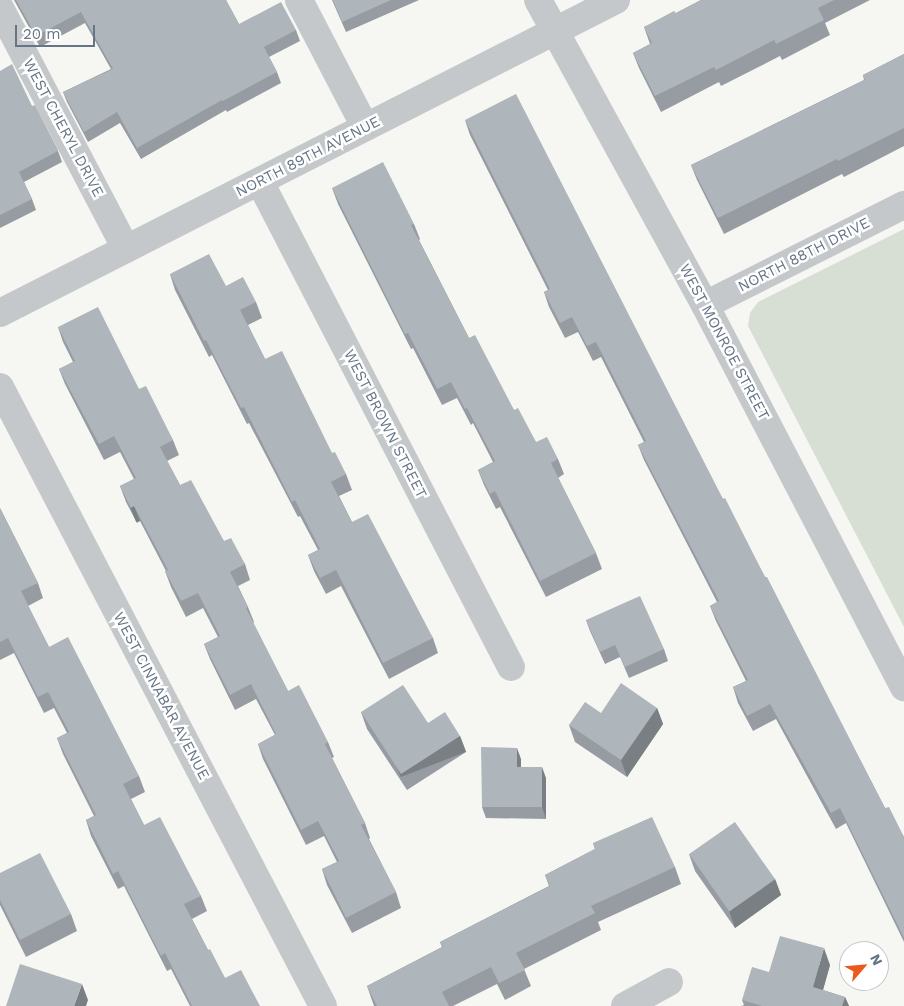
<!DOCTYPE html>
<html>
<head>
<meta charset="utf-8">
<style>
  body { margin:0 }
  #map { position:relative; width:904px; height:1006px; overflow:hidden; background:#f6f7f3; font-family:"Work Sans",sans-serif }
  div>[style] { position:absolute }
  .green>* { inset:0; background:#d7ded4 }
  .minor>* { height:28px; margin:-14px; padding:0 14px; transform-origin:14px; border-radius:14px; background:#c4c8cb }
  .wall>* { inset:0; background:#969ca1 }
  .shaded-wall>* { inset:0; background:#7a7f83; transform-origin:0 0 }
  .building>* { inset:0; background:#aeb5bb; transform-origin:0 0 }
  span { translate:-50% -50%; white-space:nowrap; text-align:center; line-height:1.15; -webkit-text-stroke:5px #fff; paint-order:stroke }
  .street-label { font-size:15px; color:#647586 }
  .north { position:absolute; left:839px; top:941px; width:50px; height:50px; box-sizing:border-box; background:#fff; border:1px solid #c1c8cf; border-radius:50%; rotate:63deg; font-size:14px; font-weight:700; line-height:20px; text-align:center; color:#647586 }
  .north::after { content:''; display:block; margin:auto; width:18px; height:22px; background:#ed581c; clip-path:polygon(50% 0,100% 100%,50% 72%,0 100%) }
  .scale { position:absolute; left:15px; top:25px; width:80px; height:22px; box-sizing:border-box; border:2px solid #647586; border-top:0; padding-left:6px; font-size:15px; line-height:18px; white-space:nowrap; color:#647586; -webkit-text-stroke:4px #fff; paint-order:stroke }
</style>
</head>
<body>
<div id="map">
  <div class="green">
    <div style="clip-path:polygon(904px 229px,904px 627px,748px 326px,750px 313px,758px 302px)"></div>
  </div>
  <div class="minor">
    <div style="left:299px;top:0;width:143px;rotate:62.5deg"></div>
    <div style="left:538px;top:0;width:348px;rotate:61.3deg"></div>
    <div style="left:705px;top:305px;width:431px;rotate:62.5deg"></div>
    <div style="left:0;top:8px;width:272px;rotate:62.4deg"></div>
    <div style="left:260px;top:182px;width:546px;rotate:62.64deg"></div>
    <div style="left:705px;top:305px;width:223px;rotate:-26.7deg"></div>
    <div style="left:0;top:313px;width:691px;rotate:-26.94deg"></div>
    <div style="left:0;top:387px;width:698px;rotate:62.44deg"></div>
    <div style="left:625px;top:1006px;width:50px;rotate:-28.6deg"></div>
  </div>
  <div class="wall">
    <div style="clip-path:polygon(14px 0,226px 0,239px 24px,296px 30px,300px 41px,269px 57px,277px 72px,281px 83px,227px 112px,226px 110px,141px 159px,120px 123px,88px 142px,67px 102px,63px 92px,111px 69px,85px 23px,40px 47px)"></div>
    <div style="clip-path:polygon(332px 0,419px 0,346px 32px)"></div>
    <div style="clip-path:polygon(701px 0,870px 0,825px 23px,830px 35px,782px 60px,780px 56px,721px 86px,719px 82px,661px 112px,639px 68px,633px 53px,650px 44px,644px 27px,676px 13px)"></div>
    <div style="clip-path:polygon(904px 54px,904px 146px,844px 177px,842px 174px,724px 234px,697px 180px,691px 165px,864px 80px,863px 75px)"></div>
    <div style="clip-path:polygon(0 71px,32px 106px,57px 148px,62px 162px,24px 182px,32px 199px,36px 210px,0 228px)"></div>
    <div style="clip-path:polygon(465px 120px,723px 499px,765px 577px,885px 808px,904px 837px,904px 942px,846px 823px,836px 829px,776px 719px,753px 731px,738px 703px,733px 687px,746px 681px,716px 621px,710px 606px,717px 602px,644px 460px,638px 445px,644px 442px,601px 357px,593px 361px,578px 332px,565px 338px,549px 307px,544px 292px,548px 290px,470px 135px)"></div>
    <div style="clip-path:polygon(332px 188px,414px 224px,420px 239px,419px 240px,469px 338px,514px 410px,536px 442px,558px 459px,564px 474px,558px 478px,596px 553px,602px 569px,546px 597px,500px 507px,496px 509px,484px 485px,478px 470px,493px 462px,473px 423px,471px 425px,457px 398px,442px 405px,413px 348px,411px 349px,338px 204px)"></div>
    <div style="clip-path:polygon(170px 274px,226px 286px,256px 302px,262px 318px,248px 325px,265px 359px,346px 474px,352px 490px,339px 496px,352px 522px,433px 638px,438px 653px,389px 679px,341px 586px,326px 594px,314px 571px,308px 555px,318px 550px,300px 516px,298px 517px,249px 423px,247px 424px,212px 355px,209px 357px,175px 290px)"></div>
    <div style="clip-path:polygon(58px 327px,139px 389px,173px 440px,179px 455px,167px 461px,180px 485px,224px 541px,245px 564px,250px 580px,238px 586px,248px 607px,254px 622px,253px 623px,288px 691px,328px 742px,334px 757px,332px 758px,365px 823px,370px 838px,369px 839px,396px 892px,401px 908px,352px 933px,327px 885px,322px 869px,337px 862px,324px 836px,306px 845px,263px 759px,258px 744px,275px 735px,256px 699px,235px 710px,210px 659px,204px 644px,218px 637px,203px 608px,186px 617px,171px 587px,165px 571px,166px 571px,140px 521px,137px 523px,126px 502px,120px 486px,134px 479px,120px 452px,104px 460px,65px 384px,59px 369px,73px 362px,63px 342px)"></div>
    <div style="clip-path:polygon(0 508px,38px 583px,43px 598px,28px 606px,49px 647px,139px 776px,145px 792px,131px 799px,144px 825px,201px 896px,207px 911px,192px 919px,208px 950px,225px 978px,260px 1006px,190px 1006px,171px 969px,167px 971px,124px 886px,118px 889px,91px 836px,86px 820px,94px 816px,63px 754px,57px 738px,67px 733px,54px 708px,44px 713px,14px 653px,0 660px)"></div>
    <div style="clip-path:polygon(586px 620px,664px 649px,668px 661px,629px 678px,620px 657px,605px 664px,590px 631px)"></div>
    <div style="clip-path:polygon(657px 708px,663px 724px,627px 777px,575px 742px,569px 725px)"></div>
    <div style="clip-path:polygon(361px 712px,428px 723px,460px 736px,466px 752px,407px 790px,367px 729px)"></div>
    <div style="clip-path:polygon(521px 759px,521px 767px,546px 778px,546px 819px,486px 818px,482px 807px)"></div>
    <div style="clip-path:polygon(593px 843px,675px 867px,681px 884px,598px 922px,601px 930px,524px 969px,531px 986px,505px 1000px,497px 984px,453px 1006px,374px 1006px,367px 986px,442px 947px,440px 942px,549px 886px,545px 875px,595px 849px)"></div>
    <div style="clip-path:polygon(689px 854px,775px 879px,781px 895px,735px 928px,695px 871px)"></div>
    <div style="clip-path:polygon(0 873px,71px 914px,77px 931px,26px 957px,0 905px)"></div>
    <div style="clip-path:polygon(830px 965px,823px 990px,845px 997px,849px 1006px,741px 1006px,744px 1005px,742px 1000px,769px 972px)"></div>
  </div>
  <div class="shaded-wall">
    <div style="left:134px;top:506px;width:16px;height:4px;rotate:68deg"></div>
    <div style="clip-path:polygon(657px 708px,663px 724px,627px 777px,621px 760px)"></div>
    <div style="left:460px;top:736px;width:17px;height:70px;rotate:69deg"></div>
    <div style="clip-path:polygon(517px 748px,521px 759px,521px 778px,517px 767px)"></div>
    <div style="clip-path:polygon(542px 767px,546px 778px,546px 819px,542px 807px)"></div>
    <div style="clip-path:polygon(775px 879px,781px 895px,735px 928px,729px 911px)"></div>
    <div style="clip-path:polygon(824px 948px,830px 965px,819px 1004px,813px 987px)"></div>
    <div style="clip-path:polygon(82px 984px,88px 1000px,86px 1006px,74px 1006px)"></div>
    <div style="clip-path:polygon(845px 997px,849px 1006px,842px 1006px)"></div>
  </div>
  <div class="building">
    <div style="clip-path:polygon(16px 0,226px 0,239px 24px,281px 2px,296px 30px,264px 47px,277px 72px,223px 101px,222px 100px,137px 148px,117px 112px,84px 132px,63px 92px,113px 69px,81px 12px,36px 36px)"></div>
    <div style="clip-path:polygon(333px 0,391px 0,342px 22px)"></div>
    <div style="clip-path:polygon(701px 0,834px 0,818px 8px,824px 20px,776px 44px,774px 40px,716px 70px,714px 67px,655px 96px,633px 53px,652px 43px,644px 27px,674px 11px,676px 13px)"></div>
    <div style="clip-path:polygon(904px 54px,904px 128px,838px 161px,837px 159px,718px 218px,691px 165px,865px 80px,863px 75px)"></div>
    <div style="clip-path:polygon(12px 64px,32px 106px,35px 105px,57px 148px,58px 151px,19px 172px,32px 199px,0 215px,0 71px)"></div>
    <div style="clip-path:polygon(516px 94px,723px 499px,725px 498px,765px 577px,767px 577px,885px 808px,889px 807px,904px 837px,904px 938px,840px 808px,831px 813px,770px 704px,747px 716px,733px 687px,748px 680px,710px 606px,719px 601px,638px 445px,646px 441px,596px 342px,587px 346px,572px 317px,560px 323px,544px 292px,550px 289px,465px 120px)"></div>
    <div style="clip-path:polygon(383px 162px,414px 224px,411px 225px,469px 338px,475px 335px,514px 410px,518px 408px,536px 442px,547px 437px,558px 459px,551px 463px,596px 553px,540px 581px,495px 491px,490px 494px,478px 470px,495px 461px,467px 408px,465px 409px,451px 382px,437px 389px,408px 333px,405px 334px,332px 188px)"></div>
    <div style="clip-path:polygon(209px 254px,226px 286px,243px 277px,256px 302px,240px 310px,265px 359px,282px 351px,332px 453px,335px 452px,346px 474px,331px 482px,352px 522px,368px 514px,433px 638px,383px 663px,336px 570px,320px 578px,308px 555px,320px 549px,295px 500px,292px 502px,244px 407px,241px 408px,206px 340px,204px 341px,170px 274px)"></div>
    <div style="clip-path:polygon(98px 307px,139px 389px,146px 386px,173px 440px,160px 447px,180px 485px,191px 480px,224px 541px,231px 538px,245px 564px,230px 572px,248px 607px,246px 608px,288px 691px,299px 685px,328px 742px,325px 744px,365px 823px,361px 825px,396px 892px,346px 918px,322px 869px,339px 861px,318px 821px,301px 830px,258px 744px,276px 734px,251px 684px,230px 695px,204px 644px,220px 636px,198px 593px,181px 601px,165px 571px,168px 570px,134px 506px,131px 508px,120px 486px,136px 478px,114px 436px,99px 444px,59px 369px,75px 361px,58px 327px)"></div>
    <div style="clip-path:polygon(0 508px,38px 583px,21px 591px,49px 647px,68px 637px,139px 776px,123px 784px,144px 825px,160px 817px,201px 896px,184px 904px,208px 950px,210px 949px,225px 978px,241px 970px,260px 1006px,192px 1006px,165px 953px,161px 956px,118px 871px,113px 874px,86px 820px,96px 815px,57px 738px,69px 732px,48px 692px,38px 697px,8px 638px,0 642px)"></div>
    <div style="clip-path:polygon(640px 596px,664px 649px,625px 667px,615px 645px,600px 652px,586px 620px)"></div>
    <div style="clip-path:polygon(621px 683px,657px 708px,621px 760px,569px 725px,585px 702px,601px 713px)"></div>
    <div style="clip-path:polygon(403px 685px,428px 723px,445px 712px,460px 736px,401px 774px,361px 712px)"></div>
    <div style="clip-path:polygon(481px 747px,517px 748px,517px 767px,542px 767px,542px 807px,482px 807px)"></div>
    <div style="clip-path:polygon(652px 817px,675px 867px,591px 906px,595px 913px,516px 953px,525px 970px,499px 983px,491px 967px,442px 992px,449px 1006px,377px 1006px,367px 986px,443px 947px,440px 942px,550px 886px,545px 875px,595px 849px,593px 843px)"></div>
    <div style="left:735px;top:822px;width:70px;height:56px;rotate:55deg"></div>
    <div style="clip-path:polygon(40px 853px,71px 914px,20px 940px,0 900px,0 873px)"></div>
    <div style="clip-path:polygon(780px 936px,824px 948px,813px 987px,845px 997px,842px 1006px,762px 1006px,742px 1000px,752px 967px,769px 972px)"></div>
    <div style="clip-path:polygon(20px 964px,82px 984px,74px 1006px,6px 1006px)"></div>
  </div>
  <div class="street-label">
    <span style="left:63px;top:128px;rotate:62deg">WEST CHERYL DRIVE</span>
    <span style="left:308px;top:157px;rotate:-27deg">NORTH 89TH AVENUE</span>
    <span style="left:804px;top:255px;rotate:-27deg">NORTH 88TH DRIVE</span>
    <span style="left:724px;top:342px;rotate:62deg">WEST MONROE STREET</span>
    <span style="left:385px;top:424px;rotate:63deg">WEST BROWN STREET</span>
    <span style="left:161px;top:696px;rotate:62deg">WEST CINNABAR AVENUE</span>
  </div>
  <div class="north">N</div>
  <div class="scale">20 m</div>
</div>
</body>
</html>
